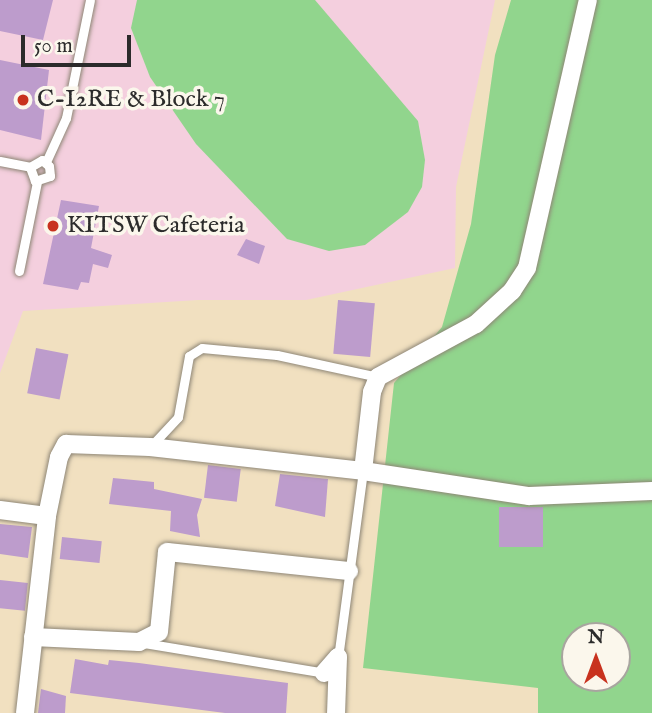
<!DOCTYPE html>
<html>
<head>
<meta charset="utf-8">
<style>
  body { margin:0 }
  #map { position:relative; width:652px; height:713px; overflow:hidden; background:#f1e0c0; font-family:"IM FELL English",serif }
  div>[style] { position:absolute }
  .built>* { inset:0; background:#f4cfde }
  .green>* { inset:0; background:#91d58d }
  .building>* { inset:0; background:#bd9ccc; transform-origin:0 0 }
  .roads { filter:drop-shadow(0 0 2px #8e8676) drop-shadow(0 0 2px #8e8676) }
  .service>* { height:9px; margin:-4.5px; padding:0 4.5px; transform-origin:4.5px; border-radius:4.5px; background:#fff }
  .minor>* { height:18px; margin:-9px; padding:0 9px; transform-origin:9px; border-radius:9px; background:#fff }
  .dots>* { width:19px; height:19px; translate:-50% -50%; box-sizing:border-box; border:4px solid #fbf7ec; border-radius:50% }
  span { translate:-50% -50%; white-space:nowrap; text-align:center; line-height:1.15; -webkit-text-stroke:7px #fbf7ec; paint-order:stroke }
  .poi-label { font-size:24px; color:#2b2b2b }
  .left { translate:0 -50%; text-align:left }
  .north { position:absolute; left:561px; top:622px; width:70px; height:70px; box-sizing:border-box; background:#fbf7ec; border:2px solid #a8a59f; border-radius:50%; rotate:0deg; font-size:19px; font-weight:700; line-height:28px; text-align:center; color:#2b2b2b }
  .north::after { content:''; display:block; margin:auto; width:24px; height:32px; background:#c8321e; clip-path:polygon(50% 0,100% 100%,50% 72%,0 100%) }
  .scale { position:absolute; left:21px; top:35px; width:110px; height:32px; box-sizing:border-box; border:4px solid #2b2b2b; border-top:0; padding-left:9px; font-size:21px; line-height:24px; white-space:nowrap; color:#2b2b2b; -webkit-text-stroke:5px #fbf7ec; paint-order:stroke }
</style>
</head>
<body>
<div id="map">
  <div class="built">
    <div style="clip-path:polygon(0 0,495px 0,456px 187px,455px 268px,306px 300px,198px 300px,23px 311px,0 373px)"></div>
  </div>
  <div class="green">
    <div style="clip-path:polygon(137px 0,315px 0,418px 121px,425px 160px,422px 187px,408px 212px,365px 245px,329px 251px,287px 239px,196px 144px,150px 77px,131px 28px)"></div>
    <div style="clip-path:polygon(evenodd,511px 0,652px 0,652px 713px,538px 713px,538px 688px,363px 668px,394px 383px,442px 327px,471px 224px,495px 55px,511px 0,575px 636px,617px 636px,617px 678px,575px 678px,575px 636px)"></div>
  </div>
  <div class="building">
    <div style="clip-path:polygon(0 0,53px 0,43px 40px,0 31px)"></div>
    <div style="clip-path:polygon(0 60px,49px 70px,41px 140px,0 130px)"></div>
    <div style="clip-path:polygon(61px 200px,99px 206px,91px 248px,112px 255px,108px 268px,93px 264px,89px 283px,81px 282px,78px 290px,43px 284px)"></div>
    <div style="clip-path:polygon(246px 239px,265px 246px,259px 264px,237px 255px)"></div>
    <div style="left:338px;top:300px;width:37px;height:54px;rotate:5deg"></div>
    <div style="left:36px;top:348px;width:33px;height:46px;rotate:11deg"></div>
    <div style="left:208px;top:465px;width:33px;height:33px;rotate:7deg"></div>
    <div style="clip-path:polygon(280px 474px,328px 479px,325px 517px,275px 506px)"></div>
    <div style="clip-path:polygon(113px 478px,154px 482px,154px 489px,202px 499px,197px 515px,200px 537px,170px 531px,171px 511px,109px 504px)"></div>
    <div style="left:499px;top:507px;width:44px;height:40px"></div>
    <div style="clip-path:polygon(0 524px,32px 527px,28px 558px,0 554px)"></div>
    <div style="left:62px;top:537px;width:40px;height:22px;rotate:6deg"></div>
    <div style="left:0;top:580px;width:28px;height:28px;rotate:6deg"></div>
    <div style="clip-path:polygon(75px 659px,108px 665px,109px 660px,139px 663px,288px 683px,286px 713px,225px 713px,70px 693px)"></div>
    <div style="clip-path:polygon(41px 689px,66px 696px,65px 713px,38px 713px)"></div>
  </div>
  <div class="roads">
    <div class="service">
      <div style="left:0;top:161px;width:31px;rotate:11deg"></div>
      <div style="left:30px;top:167px;width:14px;rotate:-30deg"></div>
      <div style="left:42px;top:160px;width:9px;rotate:41deg"></div>
      <div style="left:49px;top:166px;width:10px;rotate:84deg"></div>
      <div style="left:50px;top:176px;width:16px;rotate:162deg"></div>
      <div style="left:35px;top:181px;width:15px;rotate:-110deg"></div>
      <div style="left:46px;top:162px;width:48px;rotate:-65.6deg"></div>
      <div style="left:66px;top:118px;width:120px;rotate:-78.5deg"></div>
      <div style="left:19px;top:271px;width:91px;rotate:-78.6deg"></div>
      <div style="left:152px;top:445px;width:38px;rotate:-47deg"></div>
      <div style="left:178px;top:417px;width:62px;rotate:-79.8deg"></div>
      <div style="left:189px;top:356px;width:15px;rotate:-32deg"></div>
      <div style="left:202px;top:348px;width:75px;rotate:5.3deg"></div>
      <div style="left:277px;top:355px;width:103px;rotate:12.3deg"></div>
      <div style="left:144px;top:643px;width:184px;rotate:9.4deg"></div>
      <div style="left:338px;top:658px;width:189px;rotate:-82.4deg"></div>
    </div>
    <div class="minor">
      <div style="left:363px;top:471px;width:80px;rotate:-83.5deg"></div>
      <div style="left:372px;top:392px;width:16px;rotate:-68deg"></div>
      <div style="left:378px;top:377px;width:111px;rotate:-28.4deg"></div>
      <div style="left:476px;top:324px;width:49px;rotate:-42.5deg"></div>
      <div style="left:512px;top:291px;width:27px;rotate:-57deg"></div>
      <div style="left:527px;top:268px;width:275px;rotate:-77.2deg"></div>
      <div style="left:0;top:510px;width:47px;rotate:7.3deg"></div>
      <div style="left:33px;top:637px;width:106px;rotate:2.7deg"></div>
      <div style="left:139px;top:642px;width:22px;rotate:-27deg"></div>
      <div style="left:159px;top:632px;width:80px;rotate:-84.3deg"></div>
      <div style="left:167px;top:552px;width:183px;rotate:6deg"></div>
      <div style="left:324px;top:673px;width:21px;rotate:-49deg"></div>
      <div style="left:338px;top:657px;width:56px;rotate:92deg"></div>
      <div style="left:25px;top:713px;width:198px;rotate:-83.6deg"></div>
      <div style="left:47px;top:516px;width:60px;rotate:-78.5deg"></div>
      <div style="left:59px;top:457px;width:15px;rotate:-62deg"></div>
      <div style="left:66px;top:444px;width:84px;rotate:2deg"></div>
      <div style="left:150px;top:447px;width:214px;rotate:6.4deg"></div>
      <div style="left:363px;top:471px;width:168px;rotate:8.6deg"></div>
      <div style="left:529px;top:496px;width:123px;rotate:-2.3deg"></div>
    </div>
  </div>
  <div class="dots">
    <div style="left:23px;top:100px;background:#c8321e"></div>
    <div style="left:53px;top:226px;background:#c8321e"></div>
  </div>
  <div class="poi-label">
    <span class="left" style="left:37px;top:100px">C-I2RE &amp; Block 7</span>
    <span class="left" style="left:67px;top:226px">KITSW Cafeteria</span>
  </div>
  <div class="north">N</div>
  <div class="scale">50 m</div>
</div>
</body>
</html>
